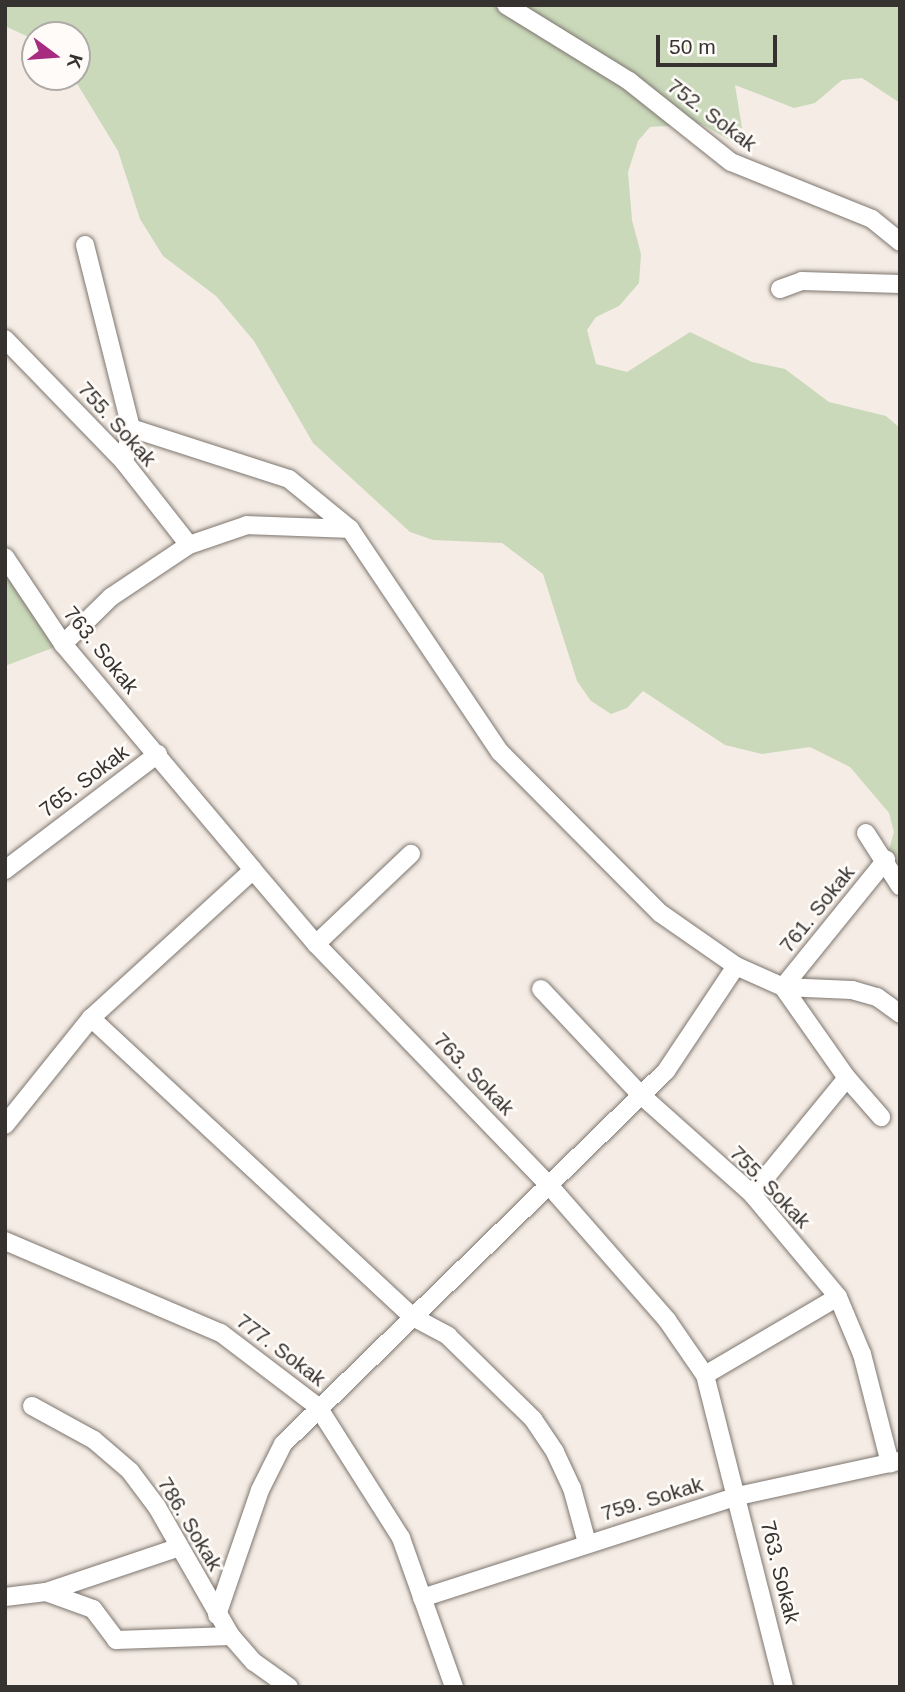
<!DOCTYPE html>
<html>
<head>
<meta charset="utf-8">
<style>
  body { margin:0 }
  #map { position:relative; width:905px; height:1692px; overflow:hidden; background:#f5ede5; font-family:Arial,sans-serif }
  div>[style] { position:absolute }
  .green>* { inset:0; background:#cad9ba }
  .roads { filter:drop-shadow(0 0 2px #7d756f) drop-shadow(0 0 2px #7d756f) }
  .street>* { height:18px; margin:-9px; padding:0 9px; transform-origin:9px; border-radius:9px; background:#fff }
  span { translate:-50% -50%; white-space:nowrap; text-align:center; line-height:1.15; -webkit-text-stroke:5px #fefbf8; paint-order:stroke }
  .street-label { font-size:21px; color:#35322f }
  .frame { position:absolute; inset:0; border:7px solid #35322f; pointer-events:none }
  .north { position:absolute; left:21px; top:21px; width:70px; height:70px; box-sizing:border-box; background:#fefbf8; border:2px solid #aeaba8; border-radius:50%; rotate:106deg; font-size:19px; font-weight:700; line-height:28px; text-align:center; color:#35322f }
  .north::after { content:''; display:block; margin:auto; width:24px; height:32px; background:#a72c7f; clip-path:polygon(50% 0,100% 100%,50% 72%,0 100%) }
  .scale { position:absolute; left:656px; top:35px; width:121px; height:32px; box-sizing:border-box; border:4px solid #35322f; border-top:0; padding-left:9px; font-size:21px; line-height:24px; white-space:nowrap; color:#35322f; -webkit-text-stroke:5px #fefbf8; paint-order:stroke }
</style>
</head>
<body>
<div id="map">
  <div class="green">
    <div style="clip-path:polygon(5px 5px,900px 5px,900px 103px,862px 78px,842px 80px,815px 103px,794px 108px,735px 85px,742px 128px,731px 141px,701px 124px,650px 127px,638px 141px,628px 172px,632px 220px,641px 254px,639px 283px,619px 306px,596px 317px,587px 330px,596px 364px,627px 372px,690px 332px,752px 362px,785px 369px,829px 402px,886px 416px,900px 428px,900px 886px,886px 860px,894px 832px,889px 813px,850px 767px,810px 747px,762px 754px,725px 745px,643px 691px,627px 708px,611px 714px,591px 701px,577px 681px,543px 574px,502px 543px,433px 540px,410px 532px,313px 443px,254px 341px,216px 296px,163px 256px,140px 219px,118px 151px,73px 77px,77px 77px,77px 35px,35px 35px,35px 40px,5px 26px)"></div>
    <div style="clip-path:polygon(5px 557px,63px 644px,5px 666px)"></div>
  </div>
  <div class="roads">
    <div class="street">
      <div style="left:506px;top:5px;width:145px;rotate:31.7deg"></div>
      <div style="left:629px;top:81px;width:130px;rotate:38.5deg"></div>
      <div style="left:731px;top:162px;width:152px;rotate:22deg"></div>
      <div style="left:872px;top:219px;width:36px;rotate:39deg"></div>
      <div style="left:85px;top:245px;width:189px;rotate:75.9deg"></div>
      <div style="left:780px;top:289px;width:23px;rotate:-20deg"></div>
      <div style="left:802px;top:281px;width:98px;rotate:1.8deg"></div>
      <div style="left:5px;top:339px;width:171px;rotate:45.9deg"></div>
      <div style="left:124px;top:462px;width:105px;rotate:51.9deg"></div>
      <div style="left:124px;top:462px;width:35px;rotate:-78deg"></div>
      <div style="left:131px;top:428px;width:166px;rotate:17.9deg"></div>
      <div style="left:289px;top:479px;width:79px;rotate:39.3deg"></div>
      <div style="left:350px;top:529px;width:269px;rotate:56.1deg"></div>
      <div style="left:500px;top:752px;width:227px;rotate:45.2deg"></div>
      <div style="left:660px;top:913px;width:93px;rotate:34.9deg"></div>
      <div style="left:736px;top:966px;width:51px;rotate:24.1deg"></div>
      <div style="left:783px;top:987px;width:111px;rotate:54.9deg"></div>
      <div style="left:847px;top:1078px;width:52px;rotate:48.9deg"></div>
      <div style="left:5px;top:557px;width:105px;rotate:56.3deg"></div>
      <div style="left:63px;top:644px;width:295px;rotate:49.9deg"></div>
      <div style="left:253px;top:870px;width:97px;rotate:49.6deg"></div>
      <div style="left:316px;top:944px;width:334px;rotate:46deg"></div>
      <div style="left:548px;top:1184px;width:181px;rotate:48.8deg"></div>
      <div style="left:667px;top:1320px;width:67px;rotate:55.4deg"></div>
      <div style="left:705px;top:1375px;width:322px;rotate:75.8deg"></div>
      <div style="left:63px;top:644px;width:67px;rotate:-44.4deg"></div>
      <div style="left:111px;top:597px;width:94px;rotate:-33.7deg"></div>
      <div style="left:189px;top:545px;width:61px;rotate:-19deg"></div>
      <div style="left:247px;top:525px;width:103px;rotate:2.2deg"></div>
      <div style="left:866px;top:833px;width:63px;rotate:57.3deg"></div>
      <div style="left:5px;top:870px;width:192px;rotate:-37.2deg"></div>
      <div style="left:316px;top:944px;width:131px;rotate:-43.5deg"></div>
      <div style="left:783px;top:987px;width:164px;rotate:-51deg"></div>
      <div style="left:783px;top:987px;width:69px;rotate:2.5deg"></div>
      <div style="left:852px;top:990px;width:26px;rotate:16deg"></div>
      <div style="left:877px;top:997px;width:29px;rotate:36deg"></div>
      <div style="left:541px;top:989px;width:146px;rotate:46.7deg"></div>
      <div style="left:641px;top:1095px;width:149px;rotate:41.7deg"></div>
      <div style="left:752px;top:1194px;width:134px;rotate:50.1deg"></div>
      <div style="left:838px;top:1297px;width:62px;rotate:67.2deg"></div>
      <div style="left:862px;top:1354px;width:113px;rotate:75.6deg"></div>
      <div style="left:91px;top:1018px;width:439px;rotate:42.9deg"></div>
      <div style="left:413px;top:1317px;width:40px;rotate:28deg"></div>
      <div style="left:448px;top:1336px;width:119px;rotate:44.3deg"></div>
      <div style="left:533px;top:1419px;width:40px;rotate:56deg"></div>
      <div style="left:555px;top:1452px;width:40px;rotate:65deg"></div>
      <div style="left:572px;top:1488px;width:57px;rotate:74.7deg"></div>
      <div style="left:5px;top:1125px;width:137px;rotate:-51.2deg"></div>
      <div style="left:91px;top:1018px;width:219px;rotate:-42.4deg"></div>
      <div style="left:752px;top:1194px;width:150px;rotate:-50.7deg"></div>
      <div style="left:5px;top:1241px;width:235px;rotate:23.1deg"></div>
      <div style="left:221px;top:1333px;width:122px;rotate:37.3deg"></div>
      <div style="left:318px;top:1407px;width:155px;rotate:57.6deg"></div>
      <div style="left:401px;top:1538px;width:158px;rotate:70.4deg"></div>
      <div style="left:705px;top:1375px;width:154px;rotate:-30.4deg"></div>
      <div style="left:32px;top:1406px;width:71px;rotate:28.7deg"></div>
      <div style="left:94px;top:1440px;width:48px;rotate:40.7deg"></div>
      <div style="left:130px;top:1471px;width:45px;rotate:53.1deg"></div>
      <div style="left:157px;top:1507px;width:149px;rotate:60.2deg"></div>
      <div style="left:231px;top:1636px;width:35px;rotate:49deg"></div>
      <div style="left:254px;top:1662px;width:43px;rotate:35.5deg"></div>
      <div style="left:46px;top:1592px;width:50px;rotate:19.9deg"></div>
      <div style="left:93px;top:1609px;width:39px;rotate:53deg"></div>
      <div style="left:116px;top:1640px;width:115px;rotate:-2deg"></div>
      <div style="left:5px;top:1597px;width:41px;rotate:-7deg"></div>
      <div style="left:46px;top:1592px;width:138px;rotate:-18.6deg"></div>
      <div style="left:422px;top:1598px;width:332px;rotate:-17.9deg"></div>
      <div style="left:738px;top:1496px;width:165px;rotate:-12.3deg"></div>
      <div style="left:217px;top:1615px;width:132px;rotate:-71deg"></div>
      <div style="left:260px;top:1490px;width:51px;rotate:-63.4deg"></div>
      <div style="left:283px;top:1444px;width:535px;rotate:-44.24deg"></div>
      <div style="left:666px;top:1071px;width:126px;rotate:-56.3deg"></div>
    </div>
  </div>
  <div class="street-label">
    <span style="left:712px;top:115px;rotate:37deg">752. Sokak</span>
    <span style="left:117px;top:424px;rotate:48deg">755. Sokak</span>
    <span style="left:101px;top:650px;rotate:51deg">763. Sokak</span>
    <span style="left:84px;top:781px;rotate:-37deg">765. Sokak</span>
    <span style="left:817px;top:909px;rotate:-51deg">761. Sokak</span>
    <span style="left:474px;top:1074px;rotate:46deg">763. Sokak</span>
    <span style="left:770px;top:1187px;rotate:46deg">755. Sokak</span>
    <span style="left:281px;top:1350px;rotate:37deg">777. Sokak</span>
    <span style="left:652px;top:1499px;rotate:-17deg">759. Sokak</span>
    <span style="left:190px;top:1524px;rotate:59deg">786. Sokak</span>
    <span style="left:780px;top:1572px;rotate:76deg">763. Sokak</span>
  </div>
  <div class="frame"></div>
  <div class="north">K</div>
  <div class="scale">50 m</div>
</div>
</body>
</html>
